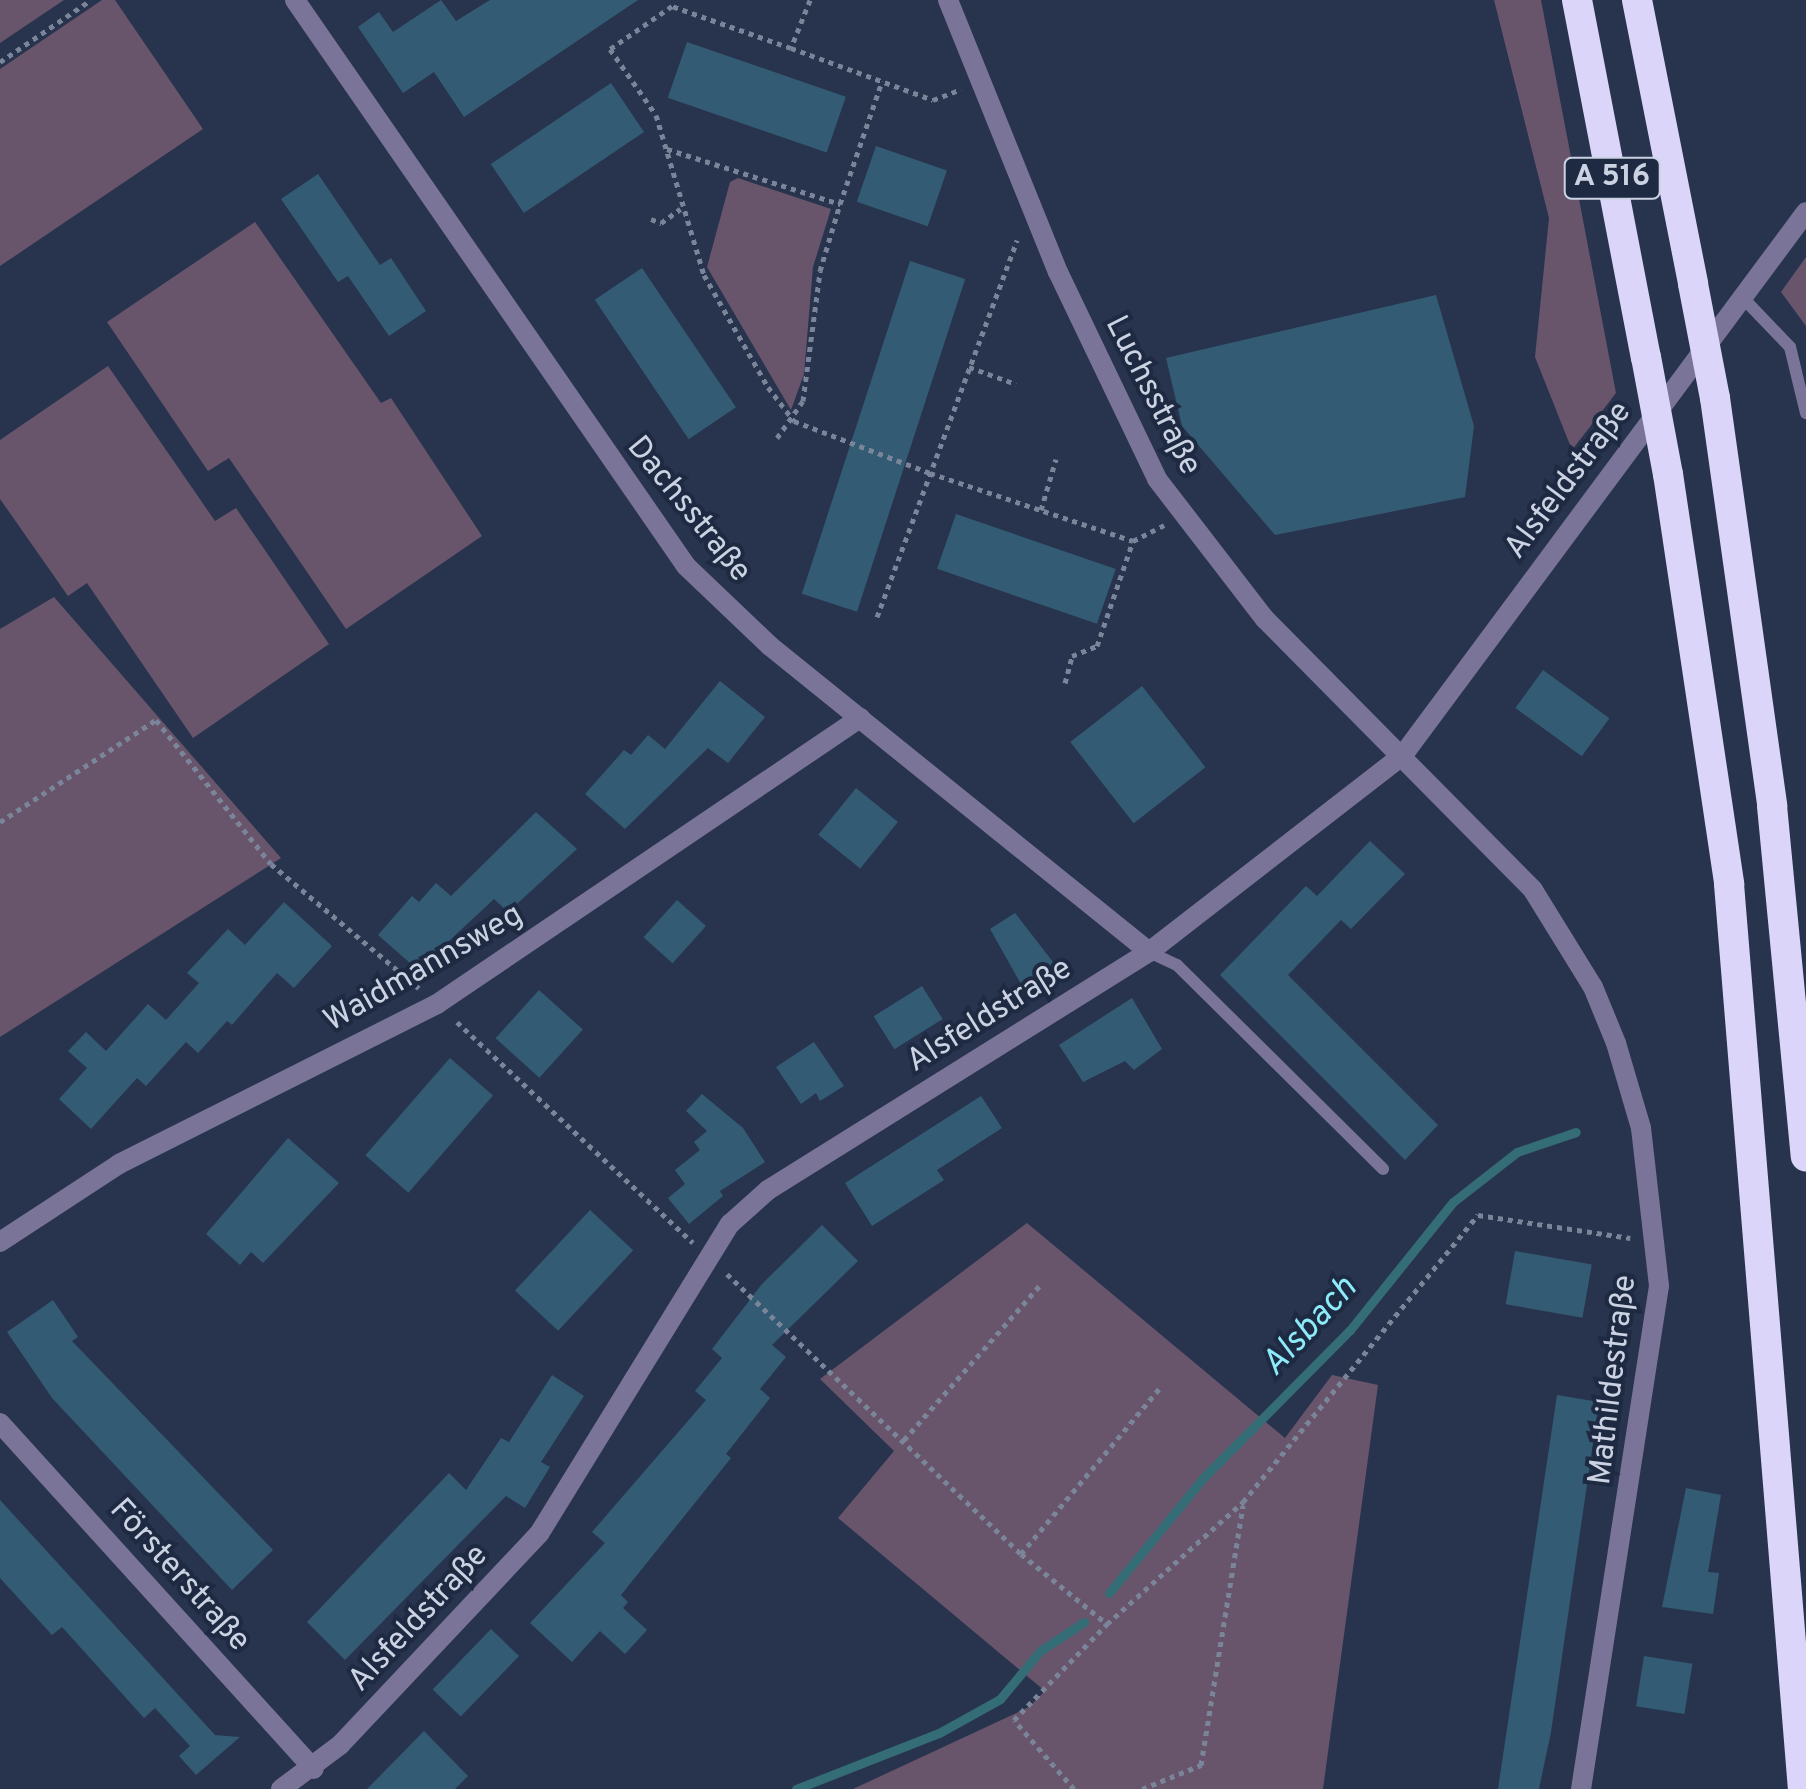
<!DOCTYPE html>
<html>
<head>
<meta charset="utf-8">
<style>
  body { margin:0 }
  #map { position:relative; width:1806px; height:1789px; overflow:hidden; background:#28344d; font-family:Overpass,sans-serif }
  div>[style] { position:absolute }
  .green>* { inset:0; background:#68556c }
  .stream>* { height:9px; margin:-4.5px; padding:0 4.5px; transform-origin:4.5px; border-radius:4.5px; background:#346d76 }
  .building>* { inset:0; background:#335b74; transform-origin:0 0 }
  .path>* { height:5px; margin-top:-2.5px; transform-origin:0; background:repeating-linear-gradient(90deg,#7b8599 0 5px,transparent 0 10px) }
  .service>* { height:12px; margin:-6px; padding:0 6px; transform-origin:6px; border-radius:6px; background:#7a7498 }
  .minor>* { height:20px; margin:-10px; padding:0 10px; transform-origin:10px; border-radius:10px; background:#7a7498 }
  .motorway>* { height:30px; margin:-15px; padding:0 15px; transform-origin:15px; border-radius:15px; background:#dbd6f9 }
  .motorway-bridge>* { height:30px; margin:-15px; padding:0 15px; transform-origin:15px; border-radius:15px; background:#dbd6f9 }
  span { translate:-50% -50%; white-space:nowrap; text-align:center; line-height:1.15; -webkit-text-stroke:8px #1e2942; paint-order:stroke }
  .shield-label span { padding:2px 8px; background:#1e2942; border:2px solid; border-radius:8px; -webkit-text-stroke-width:0 }
  .shield-label { font-size:30px; color:#cbd3e3; font-weight:700 }
  .street-label { font-size:32px; color:#cbd3e3 }
  .water-label { font-size:35px; color:#8deaf9; font-style:italic }
</style>
</head>
<body>
<div id="map">
  <div class="green">
    <div style="clip-path:polygon(0 0,64px 0,0 43px)"></div>
    <div style="clip-path:polygon(102px 0,115px 0,203px 129px,0 266px,0 69px)"></div>
    <div style="clip-path:polygon(1494px 0,1541px 0,1616px 393px,1572px 450px,1535px 357px,1549px 218px)"></div>
    <div style="clip-path:polygon(738px 178px,831px 209px,813px 267px,804px 374px,791px 410px,707px 267px,730px 182px)"></div>
    <div style="clip-path:polygon(255px 222px,381px 403px,391px 398px,482px 536px,346px 629px,229px 458px,208px 471px,107px 322px)"></div>
    <div style="clip-path:polygon(1806px 257px,1806px 326px,1781px 292px)"></div>
    <div style="clip-path:polygon(108px 366px,215px 521px,236px 508px,329px 644px,193px 738px,87px 583px,68px 596px,0 499px,0 440px)"></div>
    <div style="clip-path:polygon(54px 597px,281px 858px,0 1037px,0 629px)"></div>
    <div style="clip-path:polygon(1027px 1223px,1285px 1438px,1332px 1375px,1378px 1385px,1323px 1789px,853px 1789px,1029px 1707px,1045px 1691px,838px 1518px,894px 1451px,820px 1379px)"></div>
  </div>
  <div class="stream">
    <div style="left:1109px;top:1593px;width:149px;rotate:-50.7deg"></div>
    <div style="left:1203px;top:1478px;width:209px;rotate:-45.2deg"></div>
    <div style="left:1350px;top:1330px;width:164px;rotate:-51.2deg"></div>
    <div style="left:1453px;top:1202px;width:81px;rotate:-38deg"></div>
    <div style="left:1517px;top:1152px;width:62px;rotate:-18.7deg"></div>
    <div style="left:796px;top:1789px;width:154px;rotate:-21.4deg"></div>
    <div style="left:939px;top:1733px;width:70px;rotate:-29.1deg"></div>
    <div style="left:1000px;top:1699px;width:62px;rotate:-50.2deg"></div>
    <div style="left:1040px;top:1651px;width:53px;rotate:-33.4deg"></div>
  </div>
  <div class="building">
    <div style="clip-path:polygon(441px 0,456px 21px,490px 0,638px 0,464px 117px,434px 72px,403px 93px,358px 27px,379px 12px,393px 32px)"></div>
    <div style="left:687px;top:42px;width:168px;height:59px;rotate:19deg"></div>
    <div style="left:611px;top:83px;width:59px;height:145px;rotate:56deg"></div>
    <div style="left:876px;top:146px;width:75px;height:59px;rotate:19deg"></div>
    <div style="clip-path:polygon(318px 174px,380px 265px,391px 258px,426px 311px,389px 336px,348px 276px,338px 282px,281px 199px)"></div>
    <div style="left:910px;top:261px;width:58px;height:350px;rotate:18deg"></div>
    <div style="left:642px;top:268px;width:168px;height:57px;rotate:56deg"></div>
    <div style="clip-path:polygon(1436px 295px,1474px 426px,1465px 497px,1275px 535px,1182px 426px,1166px 358px)"></div>
    <div style="left:956px;top:514px;width:169px;height:58px;rotate:19deg"></div>
    <div style="left:1543px;top:670px;width:82px;height:47px;rotate:36deg"></div>
    <div style="clip-path:polygon(720px 681px,765px 717px,728px 763px,708px 748px,625px 829px,585px 794px,624px 750px,631px 755px,648px 735px,665px 749px)"></div>
    <div style="left:1142px;top:686px;width:103px;height:91px;rotate:52deg"></div>
    <div style="left:856px;top:788px;width:54px;height:60px;rotate:39deg"></div>
    <div style="clip-path:polygon(536px 812px,577px 849px,508px 912px,494px 899px,418px 970px,378px 935px,412px 896px,419px 902px,436px 883px,451px 896px)"></div>
    <div style="clip-path:polygon(1370px 841px,1405px 874px,1351px 929px,1341px 920px,1288px 975px,1438px 1125px,1405px 1160px,1220px 975px,1306px 886px,1317px 896px)"></div>
    <div style="left:677px;top:900px;width:39px;height:50px;rotate:42deg"></div>
    <div style="clip-path:polygon(284px 902px,332px 946px,294px 988px,277px 973px,232px 1025px,227px 1021px,198px 1053px,186px 1042px,146px 1086px,137px 1078px,91px 1129px,59px 1099px,87px 1068px,68px 1051px,86px 1032px,106px 1051px,148px 1004px,166px 1020px,199px 983px,187px 973px,228px 929px,245px 945px)"></div>
    <div style="clip-path:polygon(1015px 913px,1060px 971px,1026px 993px,990px 929px)"></div>
    <div style="left:922px;top:986px;width:39px;height:57px;rotate:58deg"></div>
    <div style="left:539px;top:990px;width:59px;height:65px;rotate:42deg"></div>
    <div style="clip-path:polygon(1132px 998px,1162px 1049px,1134px 1070px,1125px 1061px,1083px 1082px,1059px 1045px)"></div>
    <div style="clip-path:polygon(814px 1042px,844px 1086px,820px 1101px,816px 1093px,801px 1104px,776px 1067px)"></div>
    <div style="left:450px;top:1058px;width:57px;height:129px;rotate:41deg"></div>
    <div style="clip-path:polygon(702px 1094px,743px 1128px,765px 1162px,720px 1191px,723px 1196px,689px 1224px,668px 1198px,685px 1184px,675px 1170px,700px 1150px,694px 1142px,707px 1131px,686px 1111px)"></div>
    <div style="clip-path:polygon(981px 1096px,1002px 1128px,937px 1170px,944px 1180px,872px 1226px,845px 1183px)"></div>
    <div style="clip-path:polygon(288px 1138px,339px 1183px,263px 1263px,251px 1252px,240px 1265px,206px 1234px)"></div>
    <div style="left:590px;top:1210px;width:59px;height:110px;rotate:43deg"></div>
    <div style="clip-path:polygon(822px 1225px,858px 1261px,772px 1345px,786px 1357px,760px 1389px,770px 1398px,726px 1454px,731px 1458px,621px 1595px,628px 1602px,623px 1608px,647px 1630px,625px 1654px,600px 1631px,572px 1662px,530px 1623px,605px 1543px,592px 1532px,706px 1400px,695px 1391px,722px 1358px,712px 1349px,762px 1284px)"></div>
    <div style="left:1515px;top:1251px;width:78px;height:54px;rotate:10deg"></div>
    <div style="clip-path:polygon(53px 1300px,78px 1337px,72px 1341px,273px 1550px,232px 1590px,52px 1398px,7px 1332px)"></div>
    <div style="clip-path:polygon(552px 1375px,584px 1396px,541px 1462px,550px 1467px,525px 1508px,506px 1496px,345px 1660px,307px 1622px,449px 1473px,466px 1490px,501px 1438px,509px 1442px)"></div>
    <div style="clip-path:polygon(1557px 1395px,1599px 1402px,1551px 1732px,1539px 1789px,1498px 1789px)"></div>
    <div style="clip-path:polygon(1686px 1488px,1721px 1495px,1708px 1572px,1719px 1573px,1713px 1614px,1662px 1607px)"></div>
    <div style="clip-path:polygon(0 1500px,215px 1735px,240px 1737px,196px 1775px,179px 1756px,190px 1746px,155px 1708px,144px 1718px,62px 1627px,52px 1635px,0 1578px)"></div>
    <div style="left:491px;top:1629px;width:39px;height:84px;rotate:44deg"></div>
    <div style="left:1644px;top:1656px;width:49px;height:51px;rotate:9deg"></div>
    <div style="clip-path:polygon(424px 1731px,468px 1776px,455px 1789px,367px 1789px)"></div>
  </div>
  <div class="path">
    <div style="left:810px;top:0;width:52px;rotate:111.6deg"></div>
    <div style="left:791px;top:48px;width:126px;rotate:-160.6deg"></div>
    <div style="left:672px;top:6px;width:75px;rotate:145.3deg"></div>
    <div style="left:610px;top:49px;width:80px;rotate:55.1deg"></div>
    <div style="left:656px;top:115px;width:167px;rotate:73.3deg"></div>
    <div style="left:704px;top:275px;width:129px;rotate:60.3deg"></div>
    <div style="left:768px;top:387px;width:43px;rotate:52.6deg"></div>
    <div style="left:794px;top:421px;width:146px;rotate:20.9deg"></div>
    <div style="left:930px;top:473px;width:214px;rotate:18.5deg"></div>
    <div style="left:1133px;top:541px;width:35px;rotate:-27deg"></div>
    <div style="left:791px;top:48px;width:151px;rotate:20.1deg"></div>
    <div style="left:933px;top:100px;width:30px;rotate:-21deg"></div>
    <div style="left:0;top:62px;width:110px;rotate:-34.3deg"></div>
    <div style="left:667px;top:149px;width:182px;rotate:17.6deg"></div>
    <div style="left:840px;top:204px;width:130px;rotate:-71.1deg"></div>
    <div style="left:651px;top:219px;width:11px;rotate:22deg"></div>
    <div style="left:661px;top:223px;width:24px;rotate:-36deg"></div>
    <div style="left:969px;top:367px;width:50px;rotate:19.9deg"></div>
    <div style="left:777px;top:438px;width:45px;rotate:-54.9deg"></div>
    <div style="left:803px;top:401px;width:131px;rotate:-82.5deg"></div>
    <div style="left:820px;top:271px;width:70px;rotate:-73.4deg"></div>
    <div style="left:1041px;top:510px;width:53px;rotate:-73.6deg"></div>
    <div style="left:877px;top:617px;width:402px;rotate:-69.6deg"></div>
    <div style="left:1065px;top:683px;width:28px;rotate:-75deg"></div>
    <div style="left:1072px;top:656px;width:27px;rotate:-22deg"></div>
    <div style="left:1097px;top:646px;width:111px;rotate:-71.1deg"></div>
    <div style="left:0;top:822px;width:186px;rotate:-33.2deg"></div>
    <div style="left:156px;top:720px;width:184px;rotate:51.4deg"></div>
    <div style="left:271px;top:864px;width:193px;rotate:40deg"></div>
    <div style="left:457px;top:1022px;width:323px;rotate:43.1deg"></div>
    <div style="left:727px;top:1274px;width:406px;rotate:43.6deg"></div>
    <div style="left:1021px;top:1554px;width:111px;rotate:39.1deg"></div>
    <div style="left:904px;top:1440px;width:209px;rotate:-48.7deg"></div>
    <div style="left:1021px;top:1554px;width:217px;rotate:-50.1deg"></div>
    <div style="left:1074px;top:1789px;width:91px;rotate:-131deg"></div>
    <div style="left:1014px;top:1720px;width:134px;rotate:-45.9deg"></div>
    <div style="left:1107px;top:1624px;width:183px;rotate:-41.9deg"></div>
    <div style="left:1243px;top:1502px;width:371px;rotate:-50.7deg"></div>
    <div style="left:1478px;top:1215px;width:154px;rotate:8.6deg"></div>
    <div style="left:1142px;top:1789px;width:64px;rotate:-22.1deg"></div>
    <div style="left:1201px;top:1765px;width:263px;rotate:-80.8deg"></div>
  </div>
  <div class="service">
    <div style="left:1743px;top:298px;width:68px;rotate:46.2deg"></div>
    <div style="left:1790px;top:347px;width:68px;rotate:76.4deg"></div>
    <div style="left:1149px;top:952px;width:31px;rotate:25deg"></div>
    <div style="left:1177px;top:965px;width:290px;rotate:44.7deg"></div>
  </div>
  <div class="minor">
    <div style="left:295px;top:0;width:688px;rotate:55.36deg"></div>
    <div style="left:686px;top:566px;width:116px;rotate:43.6deg"></div>
    <div style="left:770px;top:646px;width:487px;rotate:38.9deg"></div>
    <div style="left:948px;top:0;width:293px;rotate:68deg"></div>
    <div style="left:1058px;top:272px;width:229px;rotate:64.4deg"></div>
    <div style="left:1157px;top:479px;width:177px;rotate:52.4deg"></div>
    <div style="left:1265px;top:619px;width:381px;rotate:45.3deg"></div>
    <div style="left:1533px;top:890px;width:114px;rotate:58.3deg"></div>
    <div style="left:1593px;top:987px;width:61px;rotate:67.7deg"></div>
    <div style="left:1616px;top:1043px;width:89px;rotate:73.6deg"></div>
    <div style="left:1641px;top:1128px;width:159px;rotate:83.5deg"></div>
    <div style="left:1659px;top:1286px;width:509px;rotate:98.81deg"></div>
    <div style="left:0;top:1242px;width:142px;rotate:-33.2deg"></div>
    <div style="left:119px;top:1164px;width:356px;rotate:-26.7deg"></div>
    <div style="left:437px;top:1004px;width:511px;rotate:-34.06deg"></div>
    <div style="left:0;top:1423px;width:467px;rotate:47.8deg"></div>
    <div style="left:281px;top:1789px;width:74px;rotate:-36.7deg"></div>
    <div style="left:340px;top:1745px;width:290px;rotate:-46.7deg"></div>
    <div style="left:539px;top:1534px;width:364px;rotate:-58.4deg"></div>
    <div style="left:730px;top:1224px;width:51px;rotate:-41.8deg"></div>
    <div style="left:768px;top:1190px;width:449px;rotate:-32deg"></div>
    <div style="left:1149px;top:952px;width:321px;rotate:-37.8deg"></div>
    <div style="left:1403px;top:755px;width:676px;rotate:-53.42deg"></div>
  </div>
  <div class="motorway">
    <div style="left:1577px;top:0;width:364px;rotate:79.1deg"></div>
    <div style="left:1637px;top:0;width:289px;rotate:78.8deg"></div>
    <div style="left:1715px;top:398px;width:412px;rotate:82deg"></div>
    <div style="left:1772px;top:806px;width:352px;rotate:84.5deg"></div>
    <div style="left:1668px;top:474px;width:415px;rotate:81.5deg"></div>
    <div style="left:1729px;top:884px;width:908px;rotate:85.33deg"></div>
  </div>
  <div class="motorway-bridge">
    <div style="left:1693px;top:284px;width:116px;rotate:79.1deg"></div>
    <div style="left:1646px;top:357px;width:119px;rotate:79.4deg"></div>
  </div>
  <div class="shield-label">
    <span style="left:1612px;top:178px">A 516</span>
  </div>
  <div class="street-label">
    <span style="left:1152px;top:396px;rotate:63deg">Luchsstraße</span>
    <span style="left:1569px;top:481px;rotate:-53deg">Alsfeldstraße</span>
    <span style="left:688px;top:510px;rotate:51deg">Dachsstraße</span>
    <span style="left:424px;top:969px;rotate:-30deg">Waidmannsweg</span>
    <span style="left:990px;top:1016px;rotate:-32deg">Alsfeldstraße</span>
    <span style="left:1614px;top:1380px;rotate:-83deg">Mathildestraße</span>
    <span style="left:179px;top:1576px;rotate:48deg">Försterstraße</span>
    <span style="left:419px;top:1619px;rotate:-47deg">Alsfeldstraße</span>
  </div>
  <div class="water-label">
    <span style="left:1310px;top:1327px;rotate:-47deg">Alsbach</span>
  </div>
</div>
</body>
</html>
